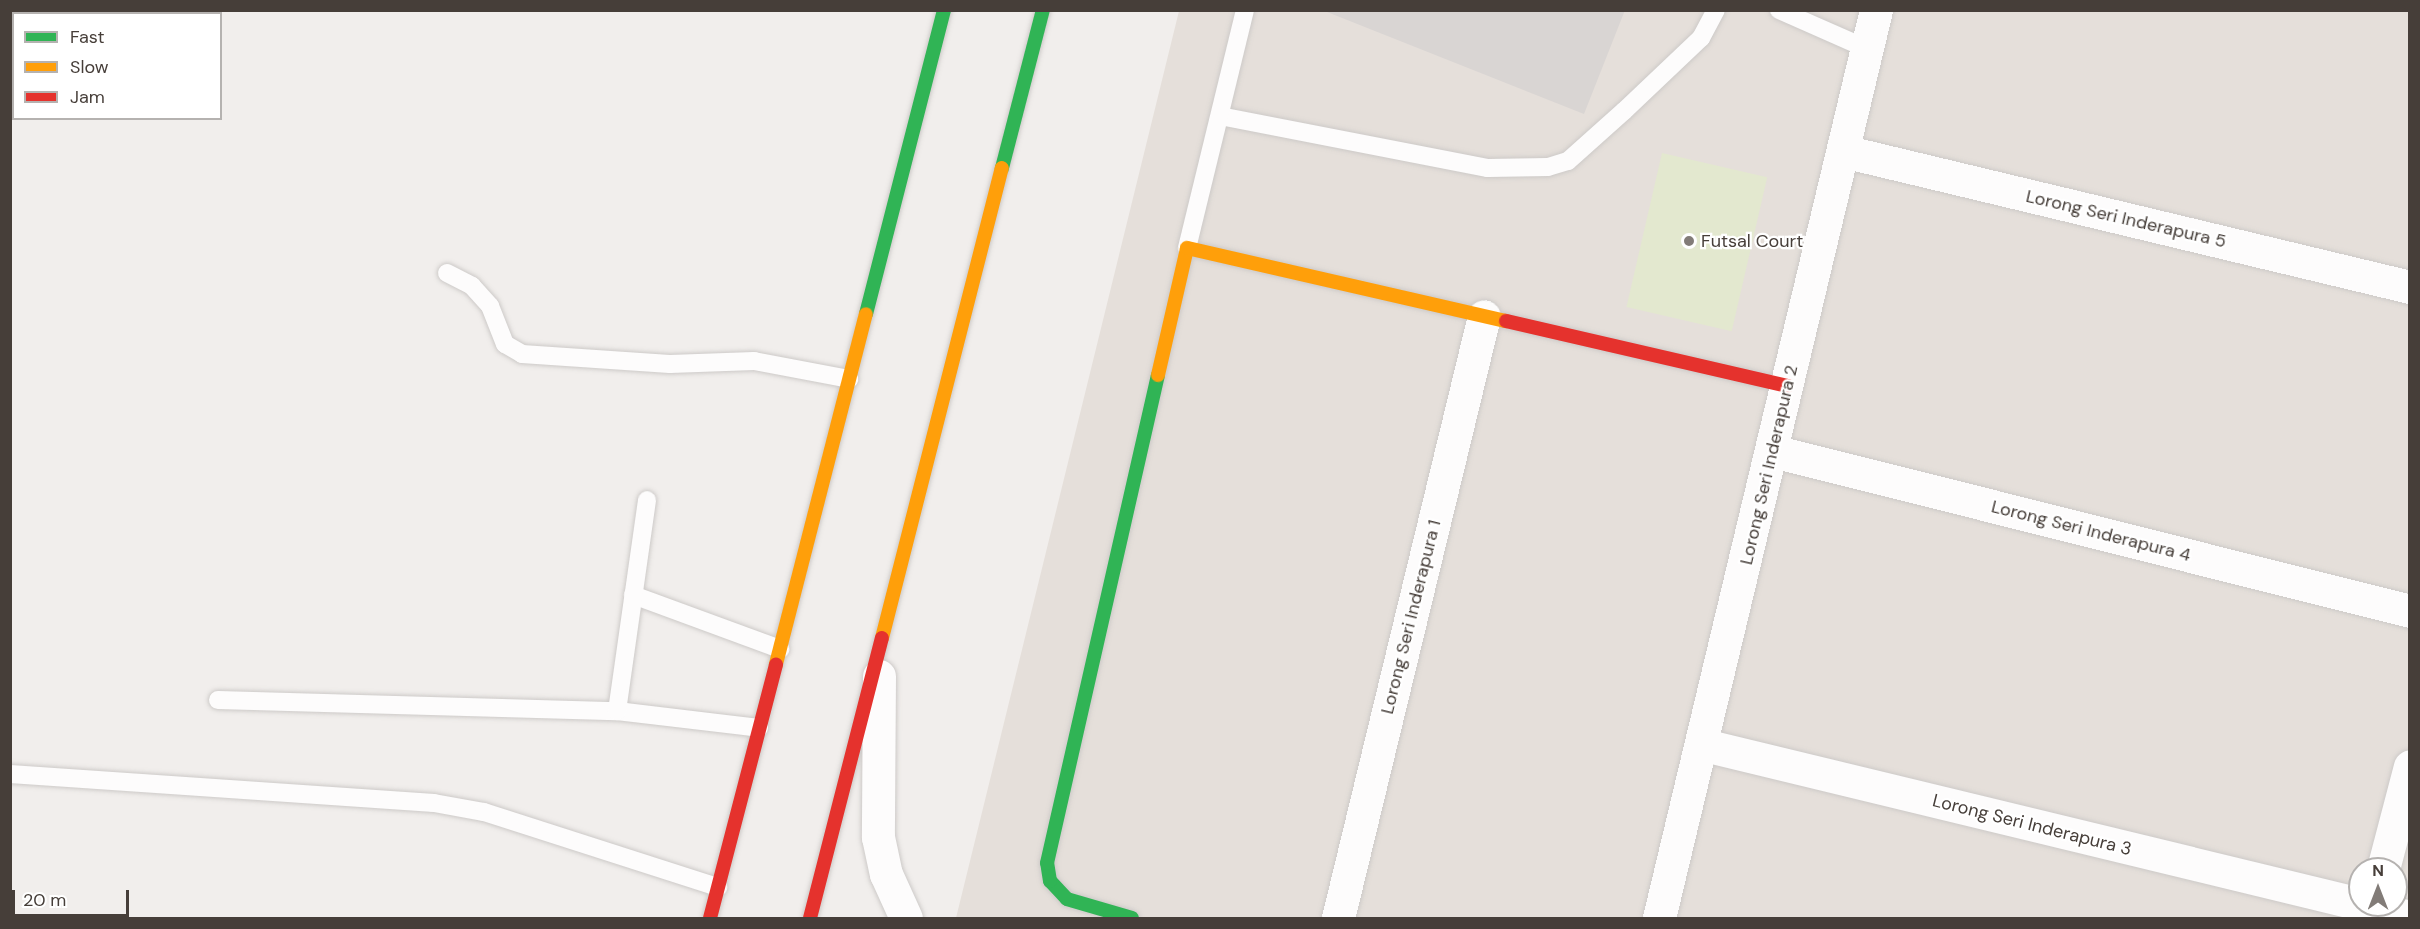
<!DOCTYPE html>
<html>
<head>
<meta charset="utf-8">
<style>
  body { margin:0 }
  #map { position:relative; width:2420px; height:929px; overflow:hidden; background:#f1eeec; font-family:"DM Sans",sans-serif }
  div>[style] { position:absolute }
  .residential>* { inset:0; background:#e5dfda }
  .green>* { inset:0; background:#e3e8cf; transform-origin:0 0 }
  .building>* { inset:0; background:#d9d5d3 }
  .roads { filter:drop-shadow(0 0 2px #cdcac8) drop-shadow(0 0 2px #cdcac8) }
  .lane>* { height:18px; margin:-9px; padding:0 9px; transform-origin:9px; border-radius:9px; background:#fdfcfc }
  .street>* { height:33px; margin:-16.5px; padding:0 16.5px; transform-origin:16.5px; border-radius:16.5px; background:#fdfcfc }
  .fast>* { height:14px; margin:-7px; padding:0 7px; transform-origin:7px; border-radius:7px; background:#30b455 }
  .slow>* { height:14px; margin:-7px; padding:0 7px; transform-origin:7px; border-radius:7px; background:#ff9f0a }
  .jam>* { height:14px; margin:-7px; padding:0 7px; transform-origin:7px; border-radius:7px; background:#e5322d }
  .dots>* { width:16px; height:16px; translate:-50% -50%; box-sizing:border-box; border:3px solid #fff; border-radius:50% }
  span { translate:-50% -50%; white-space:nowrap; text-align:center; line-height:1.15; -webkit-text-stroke:4.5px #fff; paint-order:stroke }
  .street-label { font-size:18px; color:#463e39 }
  .poi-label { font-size:18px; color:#463e39 }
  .left { translate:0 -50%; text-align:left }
  .frame { position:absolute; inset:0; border:12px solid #463e39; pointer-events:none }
  .legend { position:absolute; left:12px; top:12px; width:210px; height:108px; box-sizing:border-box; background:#fff; border:2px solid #b5b2b0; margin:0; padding:8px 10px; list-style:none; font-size:18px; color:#463e39 }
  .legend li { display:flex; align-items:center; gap:12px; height:30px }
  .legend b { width:30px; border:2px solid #b5b2b0 }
  .north { position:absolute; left:2348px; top:857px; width:60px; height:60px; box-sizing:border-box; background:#fff; border:2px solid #b5b2b0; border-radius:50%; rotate:0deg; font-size:16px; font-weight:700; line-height:24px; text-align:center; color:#463e39 }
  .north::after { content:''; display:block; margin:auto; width:21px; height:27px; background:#827c78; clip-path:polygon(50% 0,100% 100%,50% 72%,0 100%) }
  .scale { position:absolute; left:12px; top:890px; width:117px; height:27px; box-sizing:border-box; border:3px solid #463e39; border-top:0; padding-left:8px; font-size:18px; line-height:21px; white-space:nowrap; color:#463e39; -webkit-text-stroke:4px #fff; paint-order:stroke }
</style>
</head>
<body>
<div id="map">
  <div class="residential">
    <div style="clip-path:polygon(evenodd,1179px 11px,2409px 11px,2409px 918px,956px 918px,1179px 11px,2360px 869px,2396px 869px,2396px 905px,2360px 905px,2360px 869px)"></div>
  </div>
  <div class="green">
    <div style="left:1662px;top:153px;width:108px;height:158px;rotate:13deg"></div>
  </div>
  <div class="building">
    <div style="clip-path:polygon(1322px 10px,1625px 10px,1584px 114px)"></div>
  </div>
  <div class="roads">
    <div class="lane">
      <div style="left:1779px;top:10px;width:94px;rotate:23.8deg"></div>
      <div style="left:1220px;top:116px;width:273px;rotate:11deg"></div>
      <div style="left:1488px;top:168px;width:60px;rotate:-1deg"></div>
      <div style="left:1548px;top:167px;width:21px;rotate:-17deg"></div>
      <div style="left:1568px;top:161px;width:75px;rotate:-41.8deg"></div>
      <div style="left:1624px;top:111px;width:106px;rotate:-43.5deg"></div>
      <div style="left:1701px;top:38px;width:32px;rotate:-62deg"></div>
      <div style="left:1187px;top:248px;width:245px;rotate:-76.3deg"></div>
      <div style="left:447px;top:273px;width:28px;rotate:27deg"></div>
      <div style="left:472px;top:286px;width:27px;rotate:48deg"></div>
      <div style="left:490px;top:306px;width:41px;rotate:68.5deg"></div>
      <div style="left:505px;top:344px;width:20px;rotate:30deg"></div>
      <div style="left:522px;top:354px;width:148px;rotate:3.9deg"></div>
      <div style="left:670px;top:364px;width:84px;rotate:-2deg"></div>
      <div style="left:754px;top:361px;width:97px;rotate:10.7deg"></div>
      <div style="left:633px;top:595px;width:157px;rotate:20.2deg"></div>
      <div style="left:218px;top:700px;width:399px;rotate:1.6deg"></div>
      <div style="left:617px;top:711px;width:143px;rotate:6.8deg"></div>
      <div style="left:617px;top:711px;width:213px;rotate:-81.9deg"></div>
      <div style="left:10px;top:774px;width:425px;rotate:3.9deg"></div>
      <div style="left:434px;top:803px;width:51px;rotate:10.2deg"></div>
      <div style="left:484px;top:812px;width:246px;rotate:17.8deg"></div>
    </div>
    <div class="street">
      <div style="left:1843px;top:151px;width:583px;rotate:13.49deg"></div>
      <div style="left:1773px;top:451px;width:657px;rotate:14.1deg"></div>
      <div style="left:879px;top:676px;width:161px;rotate:90.4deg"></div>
      <div style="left:878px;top:837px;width:38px;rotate:78deg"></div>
      <div style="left:886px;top:874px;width:48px;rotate:65.6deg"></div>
      <div style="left:1704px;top:745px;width:675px;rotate:13.62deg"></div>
      <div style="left:2383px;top:869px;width:106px;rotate:-75.3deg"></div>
      <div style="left:2364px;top:905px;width:48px;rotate:14.6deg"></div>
      <div style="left:1338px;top:918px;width:619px;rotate:-76.37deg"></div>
      <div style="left:1659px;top:918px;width:934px;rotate:-76.56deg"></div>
    </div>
    <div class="fast">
      <div style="left:1002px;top:168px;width:163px;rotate:-75.5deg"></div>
      <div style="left:866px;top:314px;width:314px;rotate:-75.6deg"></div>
      <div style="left:1132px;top:918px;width:68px;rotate:-163.7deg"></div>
      <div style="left:1067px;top:899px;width:25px;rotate:-133deg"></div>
      <div style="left:1050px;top:881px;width:18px;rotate:-99deg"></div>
      <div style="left:1047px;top:863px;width:500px;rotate:-77.19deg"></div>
    </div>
    <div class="slow">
      <div style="left:1158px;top:375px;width:130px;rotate:-77.1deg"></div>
      <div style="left:1187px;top:248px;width:327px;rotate:12.9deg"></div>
      <div style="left:882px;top:638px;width:485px;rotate:-75.7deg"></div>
      <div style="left:776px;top:664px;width:361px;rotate:-75.6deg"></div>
    </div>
    <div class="jam">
      <div style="left:1506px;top:321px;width:288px;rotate:13deg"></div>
      <div style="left:710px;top:918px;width:262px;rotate:-75.4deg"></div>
      <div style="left:810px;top:918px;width:289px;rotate:-75.6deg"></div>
    </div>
  </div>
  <div class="dots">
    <div style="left:1689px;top:241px;background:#827c78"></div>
  </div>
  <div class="street-label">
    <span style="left:2126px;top:219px;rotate:13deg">Lorong Seri Inderapura 5</span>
    <span style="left:1769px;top:465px;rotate:-77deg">Lorong Seri Inderapura 2</span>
    <span style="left:2091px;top:531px;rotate:14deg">Lorong Seri Inderapura 4</span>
    <span style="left:1411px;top:617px;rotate:-76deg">Lorong Seri Inderapura 1</span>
    <span style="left:2032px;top:825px;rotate:14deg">Lorong Seri Inderapura 3</span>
  </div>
  <div class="poi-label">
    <span class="left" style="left:1701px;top:241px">Futsal Court</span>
  </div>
  <div class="frame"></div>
  <ul class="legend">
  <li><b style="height:8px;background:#30b455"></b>Fast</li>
  <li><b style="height:8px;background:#ff9f0a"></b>Slow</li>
  <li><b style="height:8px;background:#e5322d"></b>Jam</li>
  </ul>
  <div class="north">N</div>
  <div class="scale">20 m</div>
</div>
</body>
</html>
